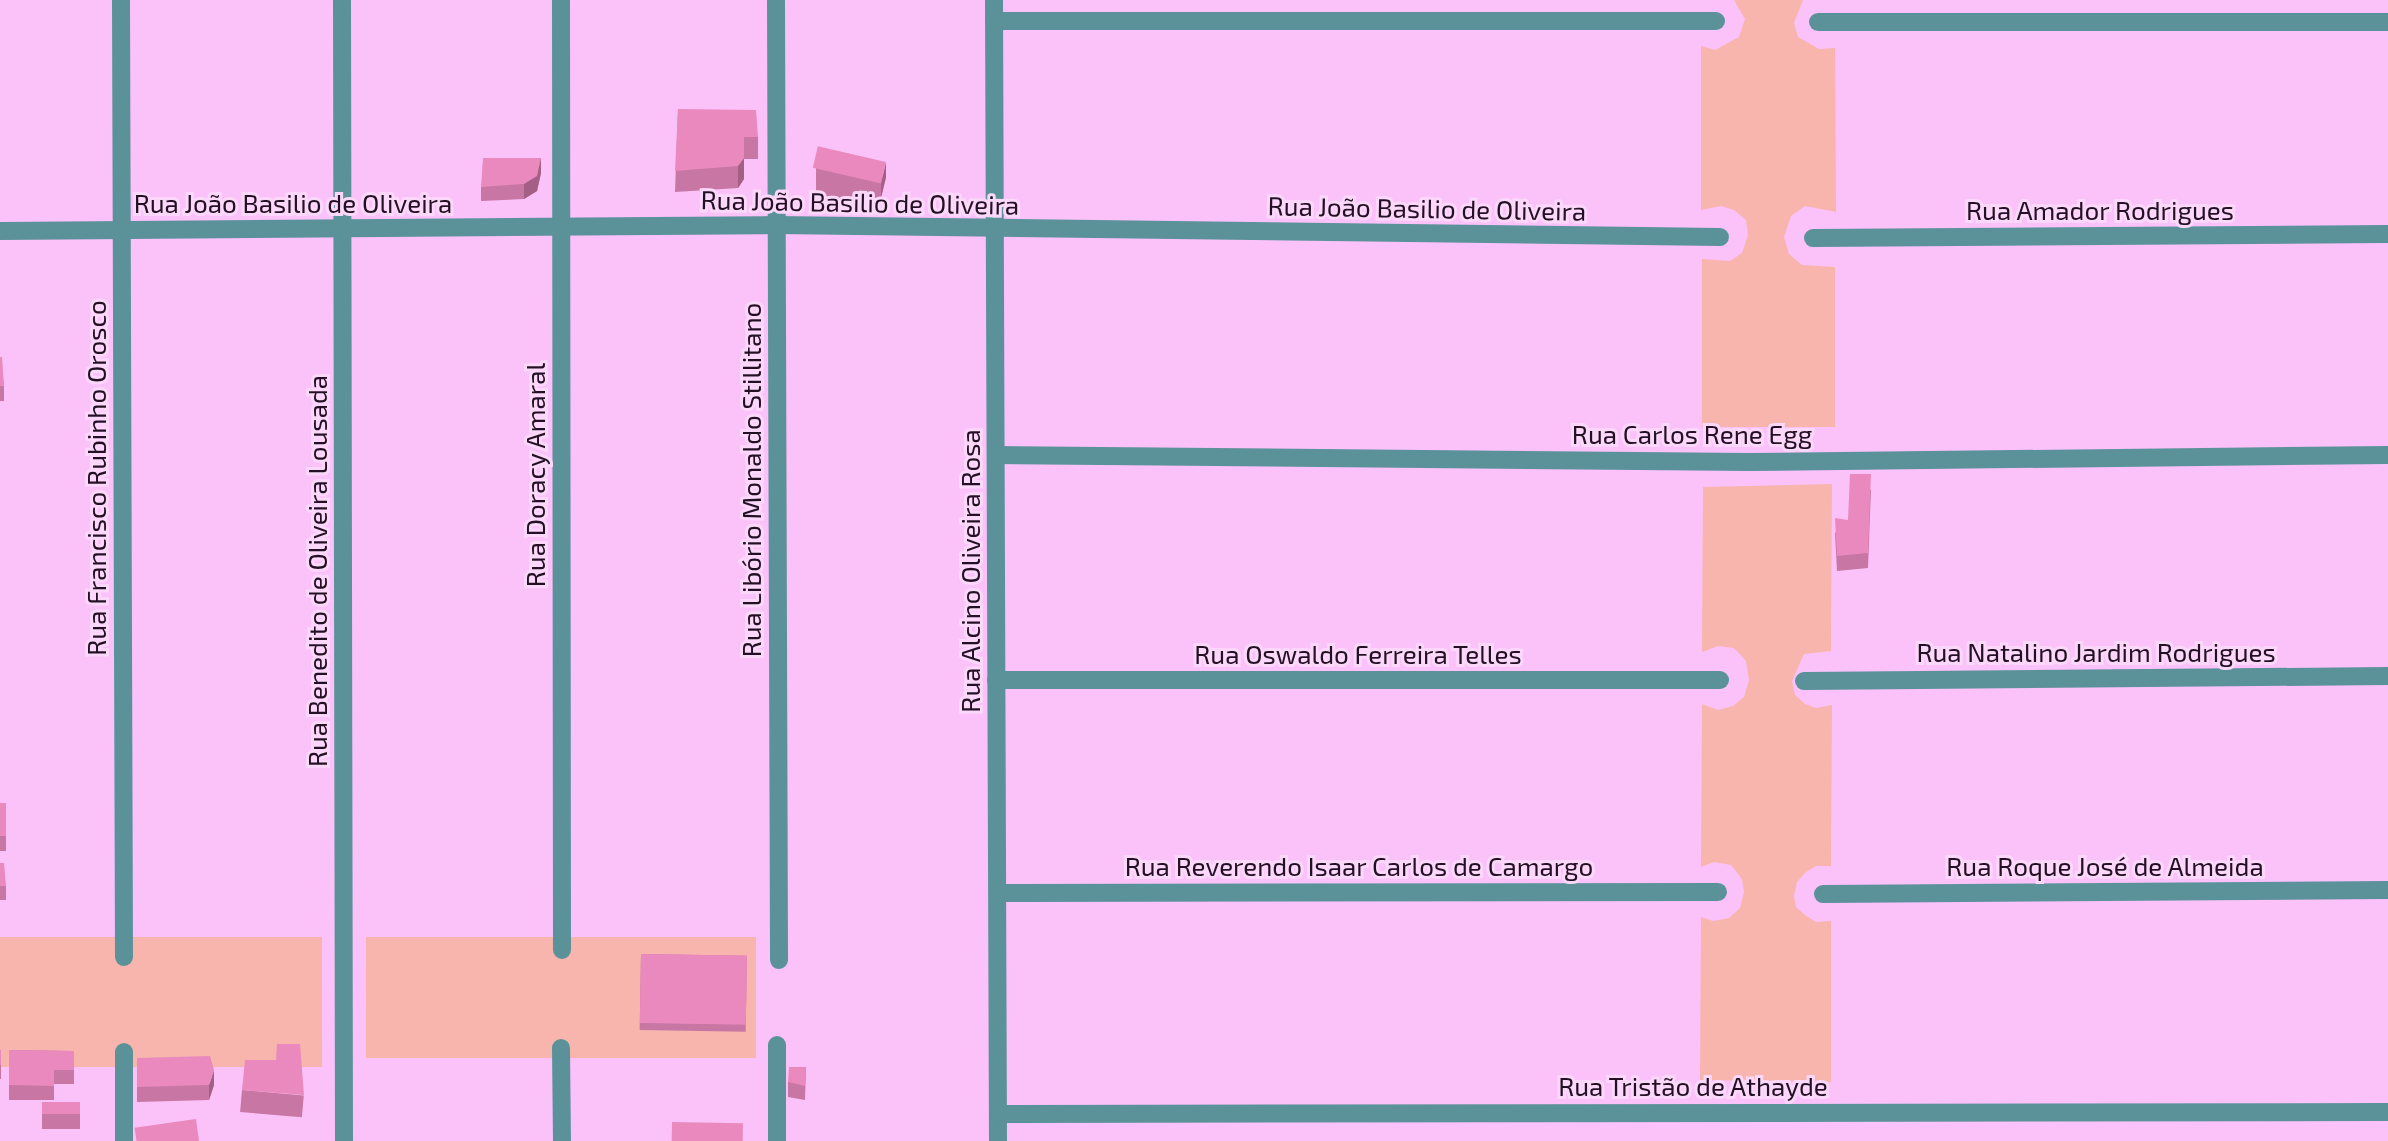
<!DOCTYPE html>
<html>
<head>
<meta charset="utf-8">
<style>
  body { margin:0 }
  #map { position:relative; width:2388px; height:1141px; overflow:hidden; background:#fbc2fa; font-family:"Exo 2",sans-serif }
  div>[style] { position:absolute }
  .green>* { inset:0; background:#f7b5ad; transform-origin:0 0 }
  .minor>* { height:18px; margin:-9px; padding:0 9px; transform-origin:9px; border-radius:9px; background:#5b929a }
  .wall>* { inset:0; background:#c876a3; transform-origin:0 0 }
  .shaded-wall>* { inset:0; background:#a36084 }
  .building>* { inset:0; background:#e989bd; transform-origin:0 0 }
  span { translate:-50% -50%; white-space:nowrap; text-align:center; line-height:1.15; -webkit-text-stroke:6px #fbd8fa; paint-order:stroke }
  .street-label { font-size:26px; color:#241024 }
</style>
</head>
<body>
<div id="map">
  <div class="green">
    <div style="clip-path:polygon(1734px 0,1803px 0,1794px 23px,1798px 37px,1819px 49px,1835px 48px,1836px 212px,1805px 206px,1791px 216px,1784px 237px,1789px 254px,1802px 265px,1835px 267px,1835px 427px,1702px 427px,1702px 259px,1730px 261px,1742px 253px,1748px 235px,1746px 220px,1734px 210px,1721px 206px,1701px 210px,1701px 46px,1715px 50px,1739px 37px,1745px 19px)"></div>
    <div style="clip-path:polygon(1832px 484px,1831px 651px,1804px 654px,1792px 681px,1795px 695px,1805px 704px,1816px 708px,1832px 705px,1831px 866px,1816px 866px,1806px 872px,1797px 882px,1794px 896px,1796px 907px,1805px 915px,1816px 922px,1831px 921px,1831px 1082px,1700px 1080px,1701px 917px,1713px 921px,1729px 918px,1740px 908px,1744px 892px,1742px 879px,1731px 865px,1714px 862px,1701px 867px,1702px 704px,1718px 710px,1733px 706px,1744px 697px,1749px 680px,1746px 661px,1734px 648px,1718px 646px,1702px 652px,1703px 487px)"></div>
    <div style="left:0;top:937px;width:322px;height:130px"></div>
    <div style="left:366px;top:937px;width:390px;height:121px"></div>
  </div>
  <div class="minor">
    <div style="left:121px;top:0;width:957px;rotate:89.82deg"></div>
    <div style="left:342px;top:0;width:1141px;rotate:89.9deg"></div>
    <div style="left:561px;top:0;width:950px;rotate:89.94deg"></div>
    <div style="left:776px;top:0;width:960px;rotate:89.82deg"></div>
    <div style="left:994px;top:0;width:1141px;rotate:89.8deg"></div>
    <div style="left:994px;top:21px;width:722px"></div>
    <div style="left:1818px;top:22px;width:570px"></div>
    <div style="left:0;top:231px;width:776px;rotate:-0.44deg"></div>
    <div style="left:776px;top:225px;width:944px;rotate:0.73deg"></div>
    <div style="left:1813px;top:238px;width:575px;rotate:-0.4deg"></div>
    <div style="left:996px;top:455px;width:753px;rotate:0.53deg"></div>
    <div style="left:1749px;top:462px;width:639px;rotate:-0.63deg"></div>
    <div style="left:996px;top:680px;width:724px"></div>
    <div style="left:1804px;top:681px;width:584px;rotate:-0.49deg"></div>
    <div style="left:999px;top:893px;width:719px;rotate:-0.08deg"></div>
    <div style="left:1823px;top:894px;width:565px;rotate:-0.41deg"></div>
    <div style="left:777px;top:1045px;width:96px;rotate:90deg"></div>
    <div style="left:561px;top:1048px;width:93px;rotate:89.4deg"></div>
    <div style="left:999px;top:1114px;width:1389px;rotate:-0.08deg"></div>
    <div style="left:124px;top:1141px;width:89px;rotate:-90deg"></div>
  </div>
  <div class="wall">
    <div style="clip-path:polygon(678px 109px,758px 137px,758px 159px,744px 159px,744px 179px,738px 188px,675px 192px)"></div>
    <div style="clip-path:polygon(816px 163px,886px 177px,881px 198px,816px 199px)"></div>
    <div style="clip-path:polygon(541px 173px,537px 191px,524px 199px,481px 201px,481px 187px)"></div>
    <div style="clip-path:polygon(0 357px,4px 386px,4px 401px,0 401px)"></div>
    <div style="clip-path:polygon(1871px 489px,1868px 568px,1837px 571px,1835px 533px,1848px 520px)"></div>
    <div style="left:0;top:803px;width:6px;height:48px"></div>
    <div style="clip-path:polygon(0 863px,6px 886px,6px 900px,0 900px)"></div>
    <div style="left:641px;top:954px;width:106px;height:76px;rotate:1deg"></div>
    <div style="clip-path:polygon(0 1050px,1px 1050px,1px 1079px,0 1079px,0 1133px)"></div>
    <div style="clip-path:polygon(9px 1050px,74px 1051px,74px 1084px,54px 1084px,54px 1100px,9px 1100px)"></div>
    <div style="clip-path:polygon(137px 1058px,214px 1085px,209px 1100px,137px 1102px)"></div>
    <div style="clip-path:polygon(806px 1067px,805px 1100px,788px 1097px,788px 1082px)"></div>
    <div style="left:242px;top:1090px;width:62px;height:22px;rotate:5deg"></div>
    <div style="left:80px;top:1102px;width:27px;height:38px;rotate:90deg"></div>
  </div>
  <div class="shaded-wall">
    <div style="clip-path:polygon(541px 158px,541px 173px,537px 191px,524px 199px,524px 184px)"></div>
    <div style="clip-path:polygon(744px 158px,744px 179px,738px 188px,738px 166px)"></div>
    <div style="clip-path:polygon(886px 162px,886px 177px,881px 198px,881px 183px)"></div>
    <div style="clip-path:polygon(214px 1070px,214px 1085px,209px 1100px,209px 1085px)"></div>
  </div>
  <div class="building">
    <div style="clip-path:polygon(678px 109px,756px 110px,758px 137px,744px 137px,744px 158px,738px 166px,675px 171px)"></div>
    <div style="clip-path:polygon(483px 158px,541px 158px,537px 176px,524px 184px,481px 187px)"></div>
    <div style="left:886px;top:162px;width:22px;height:70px;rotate:103deg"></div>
    <div style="clip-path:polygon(0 357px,2px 357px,4px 386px,0 386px)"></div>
    <div style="clip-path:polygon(1850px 474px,1871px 474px,1868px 553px,1837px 556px,1835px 518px,1848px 520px)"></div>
    <div style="left:0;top:803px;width:6px;height:33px"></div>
    <div style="clip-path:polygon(0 863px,4px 863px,6px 886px,0 886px)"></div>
    <div style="left:641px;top:954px;width:106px;height:69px;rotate:1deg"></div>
    <div style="clip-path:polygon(277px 1044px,300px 1044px,304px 1095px,242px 1090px,245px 1060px,276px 1060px)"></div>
    <div style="left:0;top:1050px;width:1px;height:15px"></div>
    <div style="clip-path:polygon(9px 1050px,74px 1051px,74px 1070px,54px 1070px,54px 1086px,9px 1085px)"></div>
    <div style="clip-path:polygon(210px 1056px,214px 1070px,209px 1085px,137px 1087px,137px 1058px)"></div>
    <div style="clip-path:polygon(789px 1067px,806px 1067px,805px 1086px,788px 1082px)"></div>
    <div style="left:80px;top:1102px;width:12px;height:38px;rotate:90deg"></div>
    <div style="left:196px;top:1119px;width:22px;height:62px;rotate:82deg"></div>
    <div style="left:672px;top:1122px;width:71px;height:19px;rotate:1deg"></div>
  </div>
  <div class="street-label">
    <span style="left:860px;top:202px;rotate:1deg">Rua João Basilio de Oliveira</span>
    <span style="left:293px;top:203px">Rua João Basilio de Oliveira</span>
    <span style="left:1427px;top:208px;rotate:1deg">Rua João Basilio de Oliveira</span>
    <span style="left:2100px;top:210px">Rua Amador Rodrigues</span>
    <span style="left:1692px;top:434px">Rua Carlos Rene Egg</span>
    <span style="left:535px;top:475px;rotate:-90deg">Rua Doracy Amaral</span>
    <span style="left:96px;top:478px;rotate:-90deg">Rua Francisco Rubinho Orosco</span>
    <span style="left:751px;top:480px;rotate:-90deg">Rua Libório Monaldo Stillitano</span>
    <span style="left:317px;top:571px;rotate:-90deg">Rua Benedito de Oliveira Lousada</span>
    <span style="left:970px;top:571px;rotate:-90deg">Rua Alcino Oliveira Rosa</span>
    <span style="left:2096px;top:652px">Rua Natalino Jardim Rodrigues</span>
    <span style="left:1358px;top:654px">Rua Oswaldo Ferreira Telles</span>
    <span style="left:1359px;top:866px">Rua Reverendo Isaar Carlos de Camargo</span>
    <span style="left:2105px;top:866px">Rua Roque José de Almeida</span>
    <span style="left:1693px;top:1086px">Rua Tristão de Athayde</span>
  </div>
</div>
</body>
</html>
